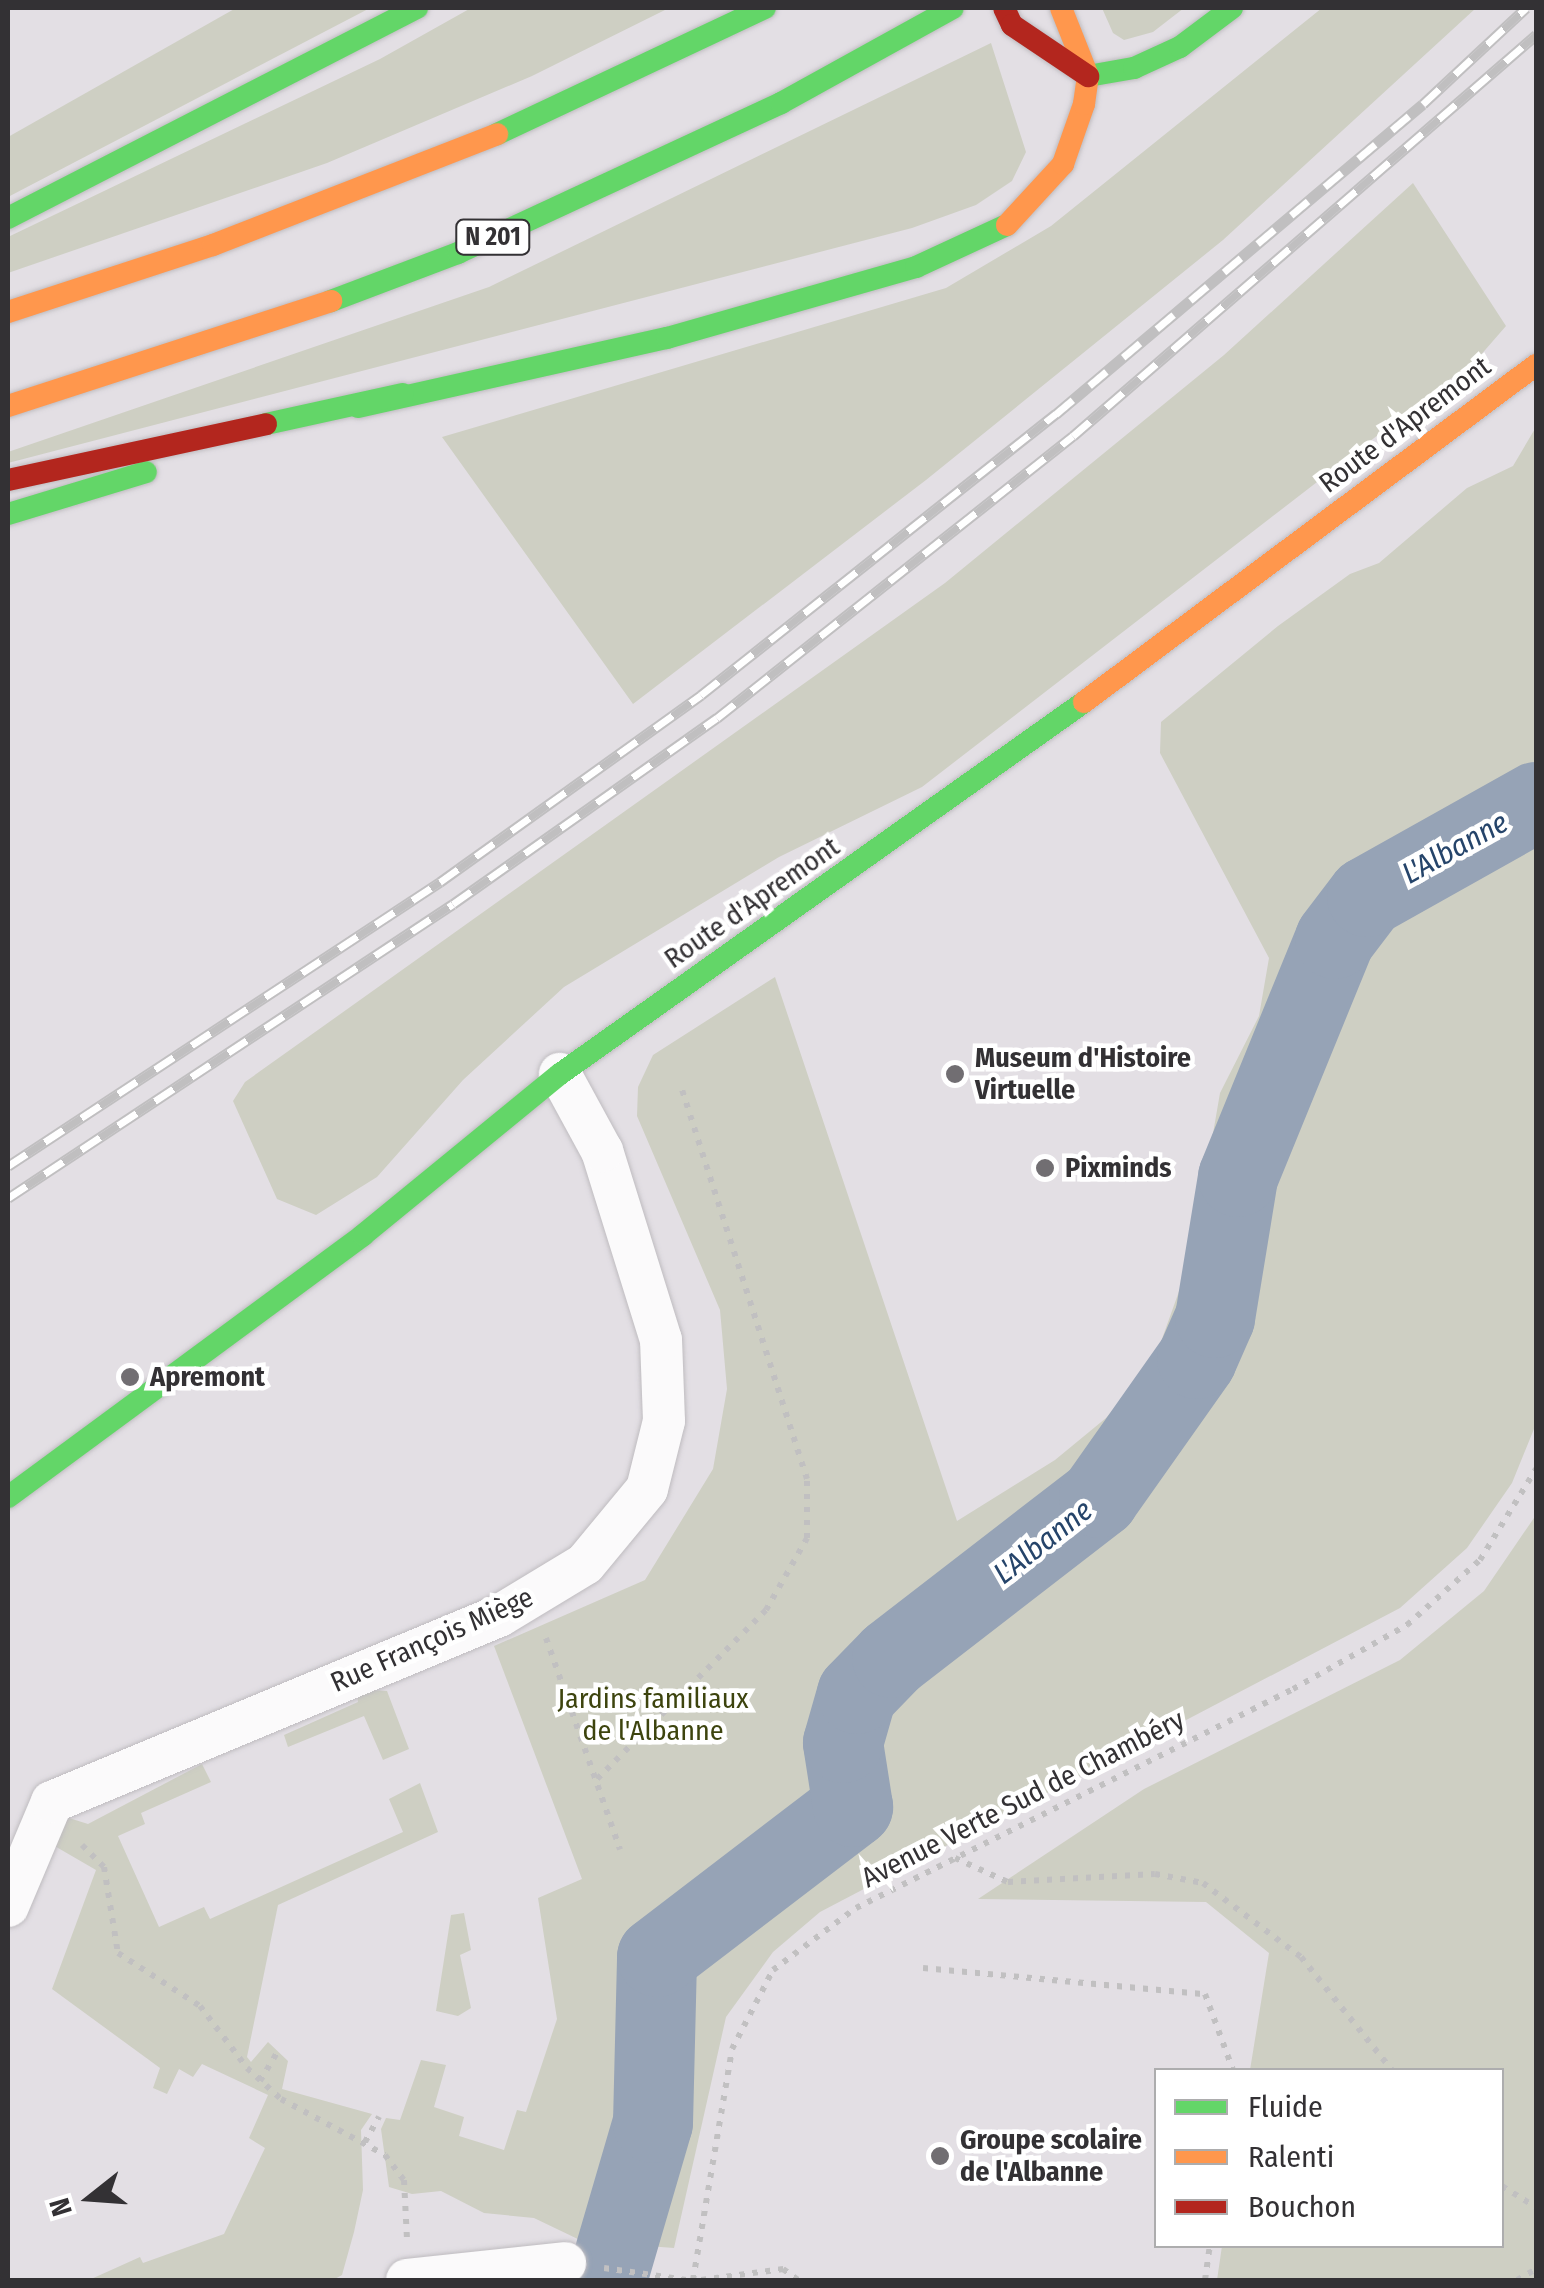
<!DOCTYPE html>
<html>
<head>
<meta charset="utf-8">
<style>
  body { margin:0 }
  #map { position:relative; width:1544px; height:2288px; overflow:hidden; background:#e3dfe4; font-family:"Fira Sans Condensed",sans-serif }
  div>[style] { position:absolute }
  .green>* { inset:0; background:#cecfc3 }
  .river>* { height:80px; margin:-40px; padding:0 40px; transform-origin:40px; border-radius:40px; background:#96a3b6 }
  .path>* { height:6px; margin-top:-3px; transform-origin:0; background:repeating-linear-gradient(90deg,#c1c0c1 0 5px,transparent 0 13px) }
  .roads { filter:drop-shadow(0 0 2px #bfbcc0) drop-shadow(0 0 2px #bfbcc0) }
  .street>* { height:42px; margin:-21px; padding:0 21px; transform-origin:21px; border-radius:21px; background:#fbfafb }
  .fast>* { height:22px; margin:-11px; padding:0 11px; transform-origin:11px; border-radius:11px; background:#63d668 }
  .slow>* { height:22px; margin:-11px; padding:0 11px; transform-origin:11px; border-radius:11px; background:#ff974d }
  .jam>* { height:22px; margin:-11px; padding:0 11px; transform-origin:11px; border-radius:11px; background:#b3261e }
  .rail>* { height:11px; margin-top:-5.5px; transform-origin:0; background:repeating-linear-gradient(90deg,#fff 0 22px,#c0bfc0 0 44px); box-sizing:border-box; border-block:2px solid #c0bfc0 }
  .dots>* { width:28px; height:28px; translate:-50% -50%; box-sizing:border-box; border:5px solid #fff; border-radius:50% }
  span { translate:-50% -50%; white-space:nowrap; text-align:center; line-height:1.15; -webkit-text-stroke:9px #fff; paint-order:stroke }
  .shield-label span { padding:2px 8px; background:#fff; border:2px solid; border-radius:8px; -webkit-text-stroke-width:0 }
  .shield-label { font-size:25px; color:#333134; font-weight:700 }
  .street-label { font-size:28px; color:#333134 }
  .poi-label { font-size:28px; color:#333134; font-weight:700 }
  .left { translate:0 -50%; text-align:left }
  .park-label { font-size:28px; color:#3d440e }
  .water-label { font-size:30px; color:#25446a; font-style:italic }
  .frame { position:absolute; inset:0; border:10px solid #333134; pointer-events:none }
  .legend { position:absolute; left:1154px; top:2068px; width:350px; height:180px; box-sizing:border-box; background:#fff; border:2px solid #adadae; margin:0; padding:12px 18px; list-style:none; font-size:30px; color:#333134 }
  .legend li { display:flex; align-items:center; gap:20px; height:50px }
  .legend b { width:50px; border:2px solid #adadae }
  .north { position:absolute; left:40px; top:2148px; width:100px; height:100px; -webkit-text-stroke:8px #fff; paint-order:stroke; rotate:253deg; font-size:28px; font-weight:700; line-height:40px; text-align:center; color:#333134 }
  .north::after { content:''; display:block; margin:auto; width:35px; height:45px; background:#333134; clip-path:polygon(50% 0,100% 100%,50% 72%,0 100%) }
</style>
</head>
<body>
<div id="map">
  <div class="green">
    <div style="clip-path:polygon(236px 8px,370px 8px,8px 197px,8px 137px)"></div>
    <div style="clip-path:polygon(471px 8px,669px 8px,532px 76px,327px 163px,8px 273px,8px 237px,380px 59px)"></div>
    <div style="clip-path:polygon(1102px 8px,1184px 8px,1153px 32px,1124px 40px,1113px 33px)"></div>
    <div style="clip-path:polygon(1322px 8px,1476px 8px,1223px 240px,926px 480px,633px 704px,442px 437px,946px 288px,1051px 226px)"></div>
    <div style="clip-path:polygon(991px 43px,1026px 152px,1012px 181px,976px 205px,912px 228px,8px 463px,8px 452px,489px 287px)"></div>
    <div style="clip-path:polygon(1413px 183px,1506px 326px,1479px 357px,922px 787px,779px 857px,564px 987px,463px 1080px,377px 1177px,316px 1215px,277px 1199px,233px 1101px,245px 1082px,945px 583px,1224px 355px)"></div>
    <div style="clip-path:polygon(1536px 427px,1536px 1424px,1512px 1483px,1467px 1548px,1400px 1608px,820px 1912px,773px 1952px,726px 2017px,674px 2248px,582px 2241px,534px 2218px,484px 2213px,441px 2191px,412px 2194px,389px 2187px,381px 2129px,386px 2118px,400px 2120px,421px 2060px,446px 2065px,434px 2107px,464px 2117px,459px 2136px,504px 2150px,517px 2110px,526px 2112px,557px 2019px,538px 1898px,582px 1879px,494px 1646px,645px 1580px,713px 1469px,727px 1389px,720px 1310px,637px 1116px,638px 1087px,653px 1055px,775px 977px,957px 1521px,1055px 1460px,1106px 1418px,1153px 1364px,1192px 1255px,1220px 1093px,1259px 1016px,1269px 958px,1160px 753px,1161px 722px,1278px 626px,1350px 574px,1379px 563px,1467px 488px,1513px 466px)"></div>
    <div style="clip-path:polygon(1536px 1515px,1536px 2280px,1217px 2280px,1222px 2246px,1502px 2246px,1502px 2070px,1250px 2070px,1269px 1953px,1206px 1902px,978px 1899px,1144px 1789px,1400px 1660px,1484px 1591px)"></div>
    <div style="clip-path:polygon(356px 1689px,387px 1691px,409px 1749px,383px 1760px,364px 1716px,288px 1747px,284px 1735px,358px 1702px)"></div>
    <div style="clip-path:polygon(202px 1764px,211px 1782px,141px 1813px,145px 1824px,118px 1836px,159px 1927px,204px 1907px,210px 1919px,403px 1832px,389px 1799px,420px 1783px,438px 1832px,278px 1905px,247px 2057px,251px 2062px,268px 2042px,288px 2061px,282px 2089px,372px 2114px,361px 2130px,363px 2190px,354px 2232px,342px 2275px,333px 2280px,89px 2280px,140px 2257px,143px 2263px,224px 2234px,265px 2148px,249px 2138px,268px 2095px,202px 2064px,193px 2077px,179px 2069px,167px 2094px,153px 2088px,160px 2068px,52px 1989px,96px 1870px,46px 1841px,69px 1818px,88px 1824px)"></div>
    <div style="clip-path:polygon(464px 1913px,471px 1950px,460px 1955px,471px 2008px,458px 2016px,436px 2011px,451px 1915px)"></div>
  </div>
  <div class="river">
    <div style="left:607px;top:2280px;width:164px;rotate:-73.7deg"></div>
    <div style="left:653px;top:2123px;width:166px;rotate:-88.6deg"></div>
    <div style="left:657px;top:1957px;width:247px;rotate:-37.4deg"></div>
    <div style="left:853px;top:1807px;width:65px;rotate:-98.9deg"></div>
    <div style="left:843px;top:1743px;width:51px;rotate:-74.1deg"></div>
    <div style="left:857px;top:1694px;width:50px;rotate:-45.8deg"></div>
    <div style="left:892px;top:1658px;width:262px;rotate:-37.7deg"></div>
    <div style="left:1099px;top:1498px;width:170px;rotate:-54.8deg"></div>
    <div style="left:1197px;top:1359px;width:45px;rotate:-66.3deg"></div>
    <div style="left:1215px;top:1318px;width:143px;rotate:-80.7deg"></div>
    <div style="left:1238px;top:1177px;width:257px;rotate:-67.8deg"></div>
    <div style="left:1335px;top:939px;width:53px;rotate:-52.7deg"></div>
    <div style="left:1367px;top:897px;width:194px;rotate:-29.3deg"></div>
  </div>
  <div class="path">
    <div style="left:546px;top:1638px;width:224px;rotate:70.7deg"></div>
    <div style="left:597px;top:1779px;width:239px;rotate:-45deg"></div>
    <div style="left:766px;top:1610px;width:83px;rotate:-60.3deg"></div>
    <div style="left:807px;top:1538px;width:59px;rotate:-90deg"></div>
    <div style="left:807px;top:1479px;width:409px;rotate:-107.8deg"></div>
    <div style="left:82px;top:1845px;width:31px;rotate:45deg"></div>
    <div style="left:104px;top:1867px;width:87px;rotate:80.8deg"></div>
    <div style="left:118px;top:1953px;width:98px;rotate:32.9deg"></div>
    <div style="left:200px;top:2006px;width:78px;rotate:52.8deg"></div>
    <div style="left:247px;top:2068px;width:46px;rotate:42.4deg"></div>
    <div style="left:281px;top:2099px;width:118px;rotate:28.3deg"></div>
    <div style="left:385px;top:2155px;width:31px;rotate:53deg"></div>
    <div style="left:404px;top:2180px;width:60px;rotate:87.1deg"></div>
    <div style="left:955px;top:1858px;width:58px;rotate:24.4deg"></div>
    <div style="left:1008px;top:1882px;width:147px;rotate:-3.1deg"></div>
    <div style="left:1155px;top:1874px;width:49px;rotate:10.6deg"></div>
    <div style="left:1203px;top:1883px;width:123px;rotate:37.1deg"></div>
    <div style="left:1301px;top:1957px;width:145px;rotate:51.2deg"></div>
    <div style="left:923px;top:1968px;width:283px;rotate:5.3deg"></div>
    <div style="left:1205px;top:1994px;width:81px;rotate:69.8deg"></div>
    <div style="left:260px;top:2081px;width:35px;rotate:-59deg"></div>
    <div style="left:365px;top:2142px;width:29px;rotate:-61deg"></div>
    <div style="left:1502px;top:2186px;width:40px;rotate:32deg"></div>
    <div style="left:604px;top:2268px;width:83px;rotate:8.3deg"></div>
    <div style="left:693px;top:2280px;width:234px;rotate:-80.4deg"></div>
    <div style="left:732px;top:2049px;width:89px;rotate:-62.6deg"></div>
    <div style="left:773px;top:1970px;width:104px;rotate:-36.8deg"></div>
    <div style="left:856px;top:1908px;width:489px;rotate:-26.6deg"></div>
    <div style="left:1293px;top:1689px;width:131px;rotate:-29.3deg"></div>
    <div style="left:1407px;top:1625px;width:98px;rotate:-41.7deg"></div>
    <div style="left:1480px;top:1560px;width:107px;rotate:-58.4deg"></div>
    <div style="left:701px;top:2280px;width:83px;rotate:-7.6deg"></div>
    <div style="left:783px;top:2269px;width:19px;rotate:36deg"></div>
    <div style="left:1205px;top:2280px;width:34px;rotate:-82deg"></div>
    <div style="left:1517px;top:2280px;width:22px;rotate:-30deg"></div>
  </div>
  <div class="roads">
    <div class="street">
      <div style="left:8px;top:1906px;width:113px;rotate:-67.1deg"></div>
      <div style="left:52px;top:1802px;width:484px;rotate:-22.6deg"></div>
      <div style="left:499px;top:1616px;width:100px;rotate:-31.2deg"></div>
      <div style="left:585px;top:1564px;width:97px;rotate:-50.4deg"></div>
      <div style="left:647px;top:1489px;width:70px;rotate:-76deg"></div>
      <div style="left:664px;top:1421px;width:81px;rotate:-92.1deg"></div>
      <div style="left:661px;top:1340px;width:198px;rotate:-107.3deg"></div>
      <div style="left:602px;top:1151px;width:88px;rotate:-118.6deg"></div>
      <div style="left:407px;top:2280px;width:159px;rotate:-6.1deg"></div>
    </div>
    <div class="fast">
      <div style="left:1088px;top:76px;width:47px;rotate:-9.9deg"></div>
      <div style="left:1134px;top:68px;width:51px;rotate:-24.5deg"></div>
      <div style="left:1180px;top:47px;width:65px;rotate:-36.9deg"></div>
      <div style="left:497px;top:134px;width:296px;rotate:-25.2deg"></div>
      <div style="left:8px;top:218px;width:460px;rotate:-27.2deg"></div>
      <div style="left:331px;top:301px;width:136px;rotate:-20.7deg"></div>
      <div style="left:458px;top:253px;width:356px;rotate:-24.9deg"></div>
      <div style="left:781px;top:103px;width:196px;rotate:-28.9deg"></div>
      <div style="left:358px;top:407px;width:317px;rotate:-12.6deg"></div>
      <div style="left:667px;top:338px;width:259px;rotate:-15.9deg"></div>
      <div style="left:916px;top:267px;width:100px;rotate:-24.8deg"></div>
      <div style="left:266px;top:424px;width:140px;rotate:-12.4deg"></div>
      <div style="left:8px;top:514px;width:144px;rotate:-16.9deg"></div>
      <div style="left:8px;top:1497px;width:441px;rotate:-36.4deg"></div>
      <div style="left:363px;top:1235px;width:254px;rotate:-39.3deg"></div>
      <div style="left:560px;top:1074px;width:643px;rotate:-35.37deg"></div>
    </div>
    <div class="slow">
      <div style="left:1007px;top:225px;width:83px;rotate:-47.4deg"></div>
      <div style="left:1063px;top:164px;width:64px;rotate:-70.7deg"></div>
      <div style="left:1084px;top:104px;width:28px;rotate:-82deg"></div>
      <div style="left:1088px;top:76px;width:73px;rotate:-111.7deg"></div>
      <div style="left:8px;top:312px;width:216px;rotate:-18.1deg"></div>
      <div style="left:213px;top:245px;width:305px;rotate:-21.3deg"></div>
      <div style="left:8px;top:406px;width:340px;rotate:-18deg"></div>
      <div style="left:1084px;top:702px;width:564px;rotate:-36.71deg"></div>
    </div>
    <div class="jam">
      <div style="left:1004px;top:8px;width:19px;rotate:65deg"></div>
      <div style="left:1012px;top:25px;width:92px;rotate:33.9deg"></div>
      <div style="left:8px;top:480px;width:264px;rotate:-12.2deg"></div>
    </div>
  </div>
  <div class="rail">
    <div style="left:8px;top:1166px;width:517px;rotate:-33.32deg"></div>
    <div style="left:440px;top:882px;width:321px;rotate:-35.6deg"></div>
    <div style="left:701px;top:695px;width:453px;rotate:-38.4deg"></div>
    <div style="left:1056px;top:414px;width:480px;rotate:-40.2deg"></div>
    <div style="left:1423px;top:104px;width:141px;rotate:-43deg"></div>
    <div style="left:8px;top:1198px;width:533px;rotate:-33.45deg"></div>
    <div style="left:453px;top:904px;width:323px;rotate:-35.2deg"></div>
    <div style="left:717px;top:718px;width:454px;rotate:-38.4deg"></div>
    <div style="left:1073px;top:436px;width:613px;rotate:-40.9deg"></div>
  </div>
  <div class="dots">
    <div style="left:955px;top:1074px;background:#716e72"></div>
    <div style="left:1045px;top:1168px;background:#716e72"></div>
    <div style="left:130px;top:1377px;background:#716e72"></div>
    <div style="left:940px;top:2156px;background:#716e72"></div>
  </div>
  <div class="shield-label">
    <span style="left:493px;top:237px">N 201</span>
  </div>
  <div class="street-label">
    <span style="left:1405px;top:425px;rotate:-37deg">Route d'Apremont</span>
    <span style="left:752px;top:903px;rotate:-35deg">Route d'Apremont</span>
    <span style="left:432px;top:1640px;rotate:-24deg">Rue François Miège</span>
    <span style="left:1023px;top:1799px;rotate:-27deg">Avenue Verte Sud de Chambéry</span>
  </div>
  <div class="poi-label">
    <span class="left" style="left:975px;top:1074px">Museum d'Histoire<br>Virtuelle</span>
    <span class="left" style="left:1065px;top:1168px">Pixminds</span>
    <span class="left" style="left:150px;top:1377px">Apremont</span>
    <span class="left" style="left:960px;top:2156px">Groupe scolaire<br>de l'Albanne</span>
  </div>
  <div class="park-label">
    <span style="left:653px;top:1715px">Jardins familiaux<br>de l'Albanne</span>
  </div>
  <div class="water-label">
    <span style="left:1455px;top:848px;rotate:-29deg">L'Albanne</span>
    <span style="left:1043px;top:1542px;rotate:-38deg">L'Albanne</span>
  </div>
  <div class="frame"></div>
  <ul class="legend">
  <li><b style="height:12px;background:#63d668"></b>Fluide</li>
  <li><b style="height:12px;background:#ff974d"></b>Ralenti</li>
  <li><b style="height:12px;background:#b3261e"></b>Bouchon</li>
  </ul>
  <div class="north">N</div>
</div>
</body>
</html>
